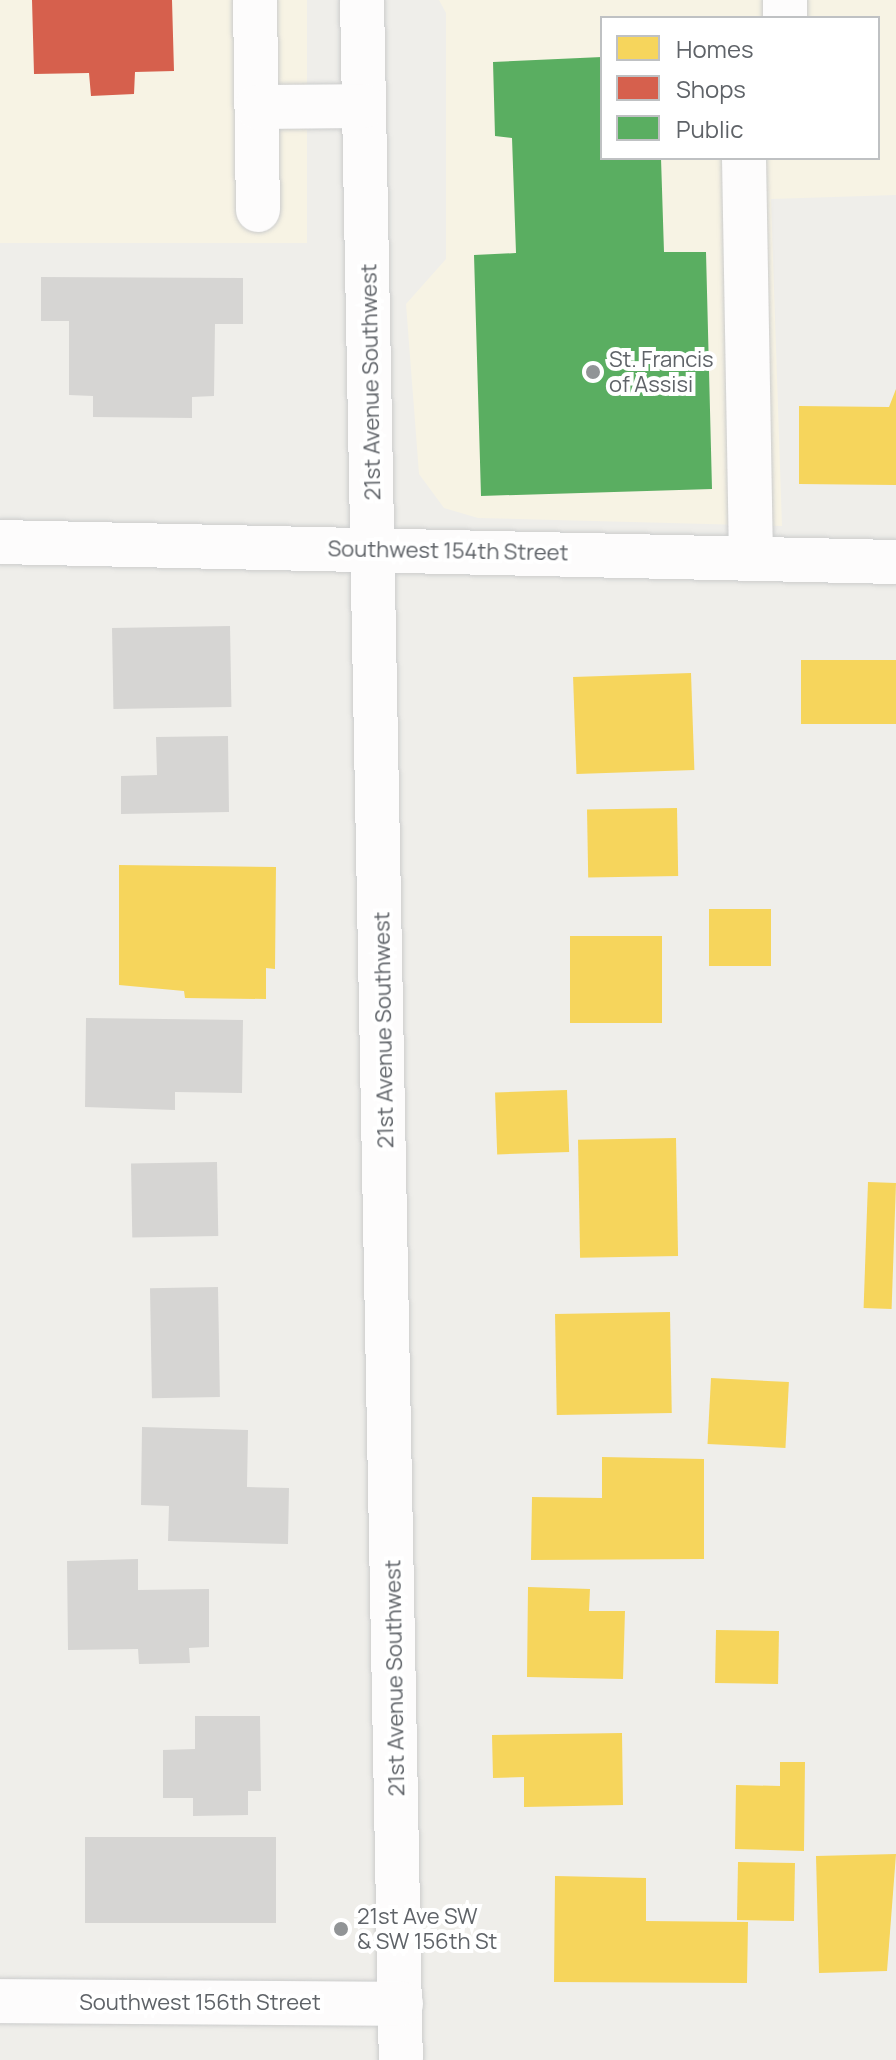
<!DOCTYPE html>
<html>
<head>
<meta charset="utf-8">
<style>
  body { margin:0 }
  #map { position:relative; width:896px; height:2060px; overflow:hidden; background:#efeeea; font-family:Manrope,sans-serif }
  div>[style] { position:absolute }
  .commercial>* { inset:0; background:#f7f3e4; transform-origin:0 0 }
  .homes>* { inset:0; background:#f6d55c; transform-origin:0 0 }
  .shops>* { inset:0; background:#d6604d }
  .public>* { inset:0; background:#5aae61 }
  .building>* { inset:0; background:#d6d5d3; transform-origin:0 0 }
  .roads { filter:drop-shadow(0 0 2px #cbcccc) drop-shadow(0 0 2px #cbcccc) }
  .minor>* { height:44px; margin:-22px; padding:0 22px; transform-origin:22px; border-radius:22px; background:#fdfcfc }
  .dots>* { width:22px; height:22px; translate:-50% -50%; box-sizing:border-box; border:4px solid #fff; border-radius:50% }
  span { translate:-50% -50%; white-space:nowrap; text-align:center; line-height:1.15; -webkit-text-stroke:8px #fff; paint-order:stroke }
  .poi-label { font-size:22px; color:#5f6368 }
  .left { translate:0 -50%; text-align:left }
  .street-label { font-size:22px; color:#5f6368 }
  .legend { position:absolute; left:600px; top:16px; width:280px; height:144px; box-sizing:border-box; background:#fff; border:2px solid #bfc1c3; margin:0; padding:10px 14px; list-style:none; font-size:24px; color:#5f6368 }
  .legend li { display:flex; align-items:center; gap:16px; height:40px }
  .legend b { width:40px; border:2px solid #bfc1c3 }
</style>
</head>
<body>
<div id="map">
  <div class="commercial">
    <div style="left:0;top:0;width:307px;height:243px"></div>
    <div style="clip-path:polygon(evenodd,439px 0,896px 0,896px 195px,771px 199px,782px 526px,478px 518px,444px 508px,419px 474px,406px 304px,446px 259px,446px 13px,439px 0,602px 18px,878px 18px,878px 158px,602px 158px,602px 18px)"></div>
  </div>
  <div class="homes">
    <div style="clip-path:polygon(896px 389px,896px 485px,799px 484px,799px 406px,889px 407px)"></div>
    <div style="left:801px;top:660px;width:95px;height:64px"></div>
    <div style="left:691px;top:673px;width:97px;height:118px;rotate:88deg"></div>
    <div style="left:677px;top:808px;width:68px;height:90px;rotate:89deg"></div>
    <div style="clip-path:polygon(119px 865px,276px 867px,275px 969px,266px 968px,266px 999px,185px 998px,184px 991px,119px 985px)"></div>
    <div style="left:709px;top:909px;width:62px;height:57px"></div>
    <div style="left:570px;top:936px;width:92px;height:87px"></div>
    <div style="left:567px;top:1090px;width:62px;height:72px;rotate:88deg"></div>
    <div style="left:676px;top:1138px;width:118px;height:98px;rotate:89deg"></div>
    <div style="left:868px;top:1182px;width:28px;height:126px;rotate:2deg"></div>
    <div style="left:670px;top:1312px;width:101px;height:115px;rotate:89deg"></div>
    <div style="left:711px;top:1378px;width:78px;height:66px;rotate:3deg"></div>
    <div style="clip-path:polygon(602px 1457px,704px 1459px,704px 1559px,531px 1560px,532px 1497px,602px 1498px)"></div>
    <div style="clip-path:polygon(528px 1587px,590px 1589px,589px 1611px,625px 1611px,623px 1679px,527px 1677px)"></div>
    <div style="left:716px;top:1630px;width:63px;height:53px;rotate:1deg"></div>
    <div style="clip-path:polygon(622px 1733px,623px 1805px,524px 1807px,524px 1777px,493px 1778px,492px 1735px)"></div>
    <div style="clip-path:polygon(780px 1762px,805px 1762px,804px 1851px,735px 1849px,736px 1785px,780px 1786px)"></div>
    <div style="clip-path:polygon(896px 1854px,887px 1971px,819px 1973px,816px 1856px)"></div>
    <div style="left:738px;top:1862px;width:57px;height:58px;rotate:1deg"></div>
    <div style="clip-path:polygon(555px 1876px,646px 1878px,646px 1921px,748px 1922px,747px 1983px,554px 1982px)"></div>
  </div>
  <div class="shops">
    <div style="clip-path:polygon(32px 0,172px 0,174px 71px,135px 72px,134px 94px,91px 96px,89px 73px,34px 74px)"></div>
  </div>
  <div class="public">
    <div style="clip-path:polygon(602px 57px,602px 158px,661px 158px,664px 252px,706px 252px,712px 489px,481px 496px,474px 255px,516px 253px,512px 138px,495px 136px,493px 62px)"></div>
  </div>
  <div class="building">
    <div style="clip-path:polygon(41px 277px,243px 278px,243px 324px,215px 324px,214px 396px,192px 397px,192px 418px,93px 417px,93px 396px,69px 395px,69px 321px,41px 321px)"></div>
    <div style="left:230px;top:626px;width:81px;height:118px;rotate:89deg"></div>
    <div style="clip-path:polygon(228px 736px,229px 812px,121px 814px,121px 776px,157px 775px,156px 737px)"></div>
    <div style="clip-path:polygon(86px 1018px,243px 1020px,242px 1093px,175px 1092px,175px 1110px,85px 1107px)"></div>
    <div style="left:217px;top:1162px;width:74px;height:86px;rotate:89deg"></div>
    <div style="left:218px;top:1287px;width:110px;height:68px;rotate:89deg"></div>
    <div style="clip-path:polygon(142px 1427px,248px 1430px,247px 1487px,289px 1488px,288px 1544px,168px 1541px,169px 1506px,141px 1505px)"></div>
    <div style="clip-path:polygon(138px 1559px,138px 1590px,209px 1589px,209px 1647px,189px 1648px,190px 1663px,139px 1664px,138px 1649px,68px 1650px,67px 1561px)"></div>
    <div style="clip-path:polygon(195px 1716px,260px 1716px,261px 1791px,248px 1791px,248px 1815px,193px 1816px,193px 1798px,163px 1798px,163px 1750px,195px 1749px)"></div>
    <div style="left:85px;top:1837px;width:191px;height:86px"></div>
  </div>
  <div class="roads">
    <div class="minor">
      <div style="left:255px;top:0;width:210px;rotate:89.2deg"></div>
      <div style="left:362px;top:0;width:2060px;rotate:88.92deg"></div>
      <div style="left:785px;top:0;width:18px;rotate:90deg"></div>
      <div style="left:257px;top:107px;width:107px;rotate:-0.5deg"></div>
      <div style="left:744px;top:158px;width:400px;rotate:89deg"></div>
      <div style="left:0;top:542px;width:896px;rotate:1.28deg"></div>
      <div style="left:0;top:2001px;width:401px;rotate:0.4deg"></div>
    </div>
  </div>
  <div class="dots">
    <div style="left:593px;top:372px;background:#919496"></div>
    <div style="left:341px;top:1929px;background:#919496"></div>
  </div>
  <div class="poi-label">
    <span class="left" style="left:609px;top:372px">St. Francis<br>of Assisi</span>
    <span class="left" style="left:357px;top:1929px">21st Ave SW<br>&amp; SW 156th St</span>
  </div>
  <div class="street-label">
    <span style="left:371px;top:382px;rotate:-91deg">21st Avenue Southwest</span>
    <span style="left:448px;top:551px;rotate:1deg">Southwest 154th Street</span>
    <span style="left:384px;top:1030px;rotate:-91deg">21st Avenue Southwest</span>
    <span style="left:395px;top:1678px;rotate:-91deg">21st Avenue Southwest</span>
    <span style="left:200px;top:2003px">Southwest 156th Street</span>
  </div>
  <ul class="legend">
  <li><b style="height:22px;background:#f6d55c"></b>Homes</li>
  <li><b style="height:22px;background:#d6604d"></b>Shops</li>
  <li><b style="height:22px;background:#5aae61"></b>Public</li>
  </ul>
</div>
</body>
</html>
